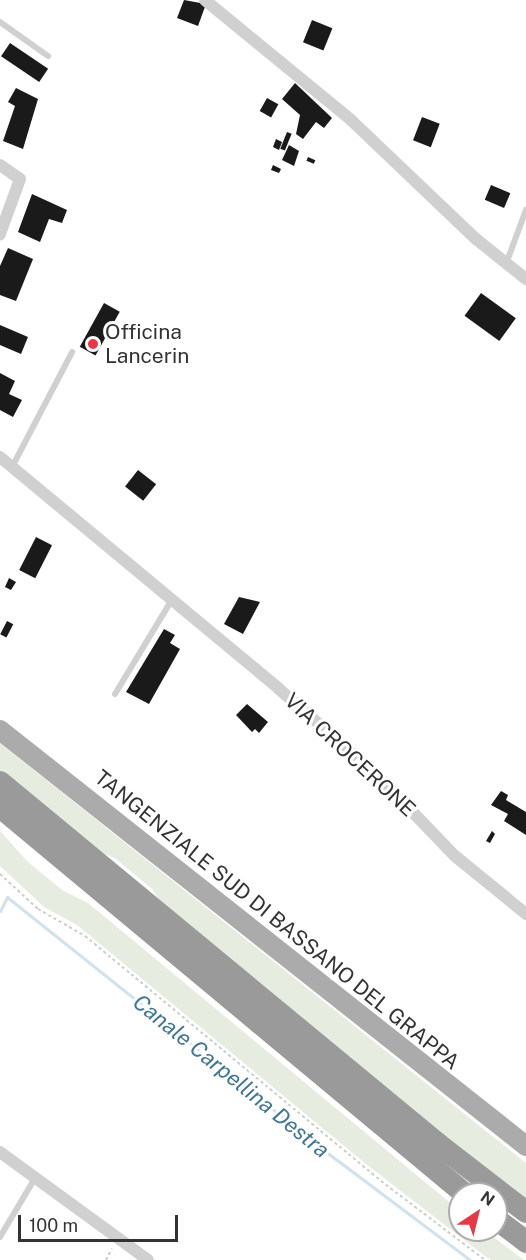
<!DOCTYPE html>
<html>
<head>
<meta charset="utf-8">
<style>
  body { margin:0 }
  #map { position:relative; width:526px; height:1260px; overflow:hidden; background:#fff; font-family:"Public Sans",sans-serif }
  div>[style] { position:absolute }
  .green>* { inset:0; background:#e6ecdf }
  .stream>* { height:3px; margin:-1.5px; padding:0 1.5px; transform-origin:1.5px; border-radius:1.5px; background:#cfe2ee }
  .building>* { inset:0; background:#1a1a1a; transform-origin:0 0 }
  .path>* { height:2px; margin-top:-1px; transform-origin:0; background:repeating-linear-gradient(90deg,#cdcdcd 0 3px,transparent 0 6px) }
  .service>* { height:6px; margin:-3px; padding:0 3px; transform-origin:3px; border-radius:3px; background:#d0d0d0 }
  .minor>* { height:12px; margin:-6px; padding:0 6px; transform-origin:6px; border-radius:6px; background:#d0d0d0 }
  .primary>* { height:20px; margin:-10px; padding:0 10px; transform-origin:10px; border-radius:10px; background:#ababab }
  .motorway>* { height:22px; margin:-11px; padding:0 11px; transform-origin:11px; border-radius:11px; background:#9a9a9a }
  .dots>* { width:16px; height:16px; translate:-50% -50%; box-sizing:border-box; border:3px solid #fff; border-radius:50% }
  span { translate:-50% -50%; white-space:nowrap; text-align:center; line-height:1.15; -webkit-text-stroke:6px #fff; paint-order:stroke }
  .poi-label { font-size:21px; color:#333 }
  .left { translate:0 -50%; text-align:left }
  .street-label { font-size:21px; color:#333 }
  .water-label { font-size:22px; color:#3f7597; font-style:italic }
  .north { position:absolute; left:448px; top:1182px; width:60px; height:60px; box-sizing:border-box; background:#fff; border:2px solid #adadad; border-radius:50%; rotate:35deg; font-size:16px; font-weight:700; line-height:24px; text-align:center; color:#333 }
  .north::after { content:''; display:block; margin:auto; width:21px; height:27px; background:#e63946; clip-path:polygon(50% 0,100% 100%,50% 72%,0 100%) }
  .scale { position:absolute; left:18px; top:1215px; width:160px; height:27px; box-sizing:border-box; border:3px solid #333; border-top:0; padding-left:8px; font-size:18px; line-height:21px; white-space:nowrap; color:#333; -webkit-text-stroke:4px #fff; paint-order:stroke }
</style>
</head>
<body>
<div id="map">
  <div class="green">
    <div style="clip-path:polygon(0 743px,526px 1163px,526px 1198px,428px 1124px,167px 911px,152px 889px,116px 859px,89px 846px,0 772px)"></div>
    <div style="clip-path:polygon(0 831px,28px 862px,62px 890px,88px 903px,460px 1211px,460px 1230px,484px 1230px,524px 1260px,491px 1260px,485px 1256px,366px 1164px,77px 925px,44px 907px,0 866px)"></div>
  </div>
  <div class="stream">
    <div style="left:0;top:911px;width:16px;rotate:-63deg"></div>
    <div style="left:7px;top:897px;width:422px;rotate:38.6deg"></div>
    <div style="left:337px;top:1160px;width:166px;rotate:36.9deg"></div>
  </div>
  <div class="building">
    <div style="clip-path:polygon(184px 0,206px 4px,198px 26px,177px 18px)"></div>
    <div style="left:312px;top:20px;width:22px;height:24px;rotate:22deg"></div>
    <div style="left:10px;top:43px;width:46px;height:16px;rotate:34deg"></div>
    <div style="clip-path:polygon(295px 83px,332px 118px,324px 128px,316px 122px,303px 139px,296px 134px,300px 115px,282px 99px)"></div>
    <div style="clip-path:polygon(16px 88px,38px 99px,23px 149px,3px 141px,15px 106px,8px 102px)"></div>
    <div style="left:267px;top:98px;width:13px;height:15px;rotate:29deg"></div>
    <div style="left:422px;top:117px;width:19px;height:25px;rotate:21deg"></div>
    <div style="left:287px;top:132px;width:5px;height:18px;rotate:22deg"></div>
    <div style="clip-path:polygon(276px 139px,282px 142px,279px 150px,273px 147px)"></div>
    <div style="clip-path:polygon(289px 145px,299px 151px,294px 166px,282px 160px)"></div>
    <div style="left:308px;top:157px;width:8px;height:4px;rotate:23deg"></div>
    <div style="clip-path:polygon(273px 165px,281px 169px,279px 173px,271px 170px)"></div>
    <div style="left:491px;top:185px;width:21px;height:16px;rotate:23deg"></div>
    <div style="clip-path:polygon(32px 194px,67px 210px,62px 223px,49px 219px,40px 242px,18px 232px)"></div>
    <div style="clip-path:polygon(8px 248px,33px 259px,16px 301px,0 295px,0 266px)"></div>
    <div style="left:481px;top:293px;width:43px;height:28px;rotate:36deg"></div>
    <div style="left:104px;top:303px;width:18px;height:50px;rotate:29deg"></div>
    <div style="clip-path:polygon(0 325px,28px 337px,21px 354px,0 345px)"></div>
    <div style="clip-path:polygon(0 373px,15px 381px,9px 394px,22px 400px,13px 417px,0 410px)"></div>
    <div style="left:138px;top:470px;width:23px;height:21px;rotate:38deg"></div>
    <div style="left:36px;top:537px;width:18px;height:37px;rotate:27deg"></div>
    <div style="clip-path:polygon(9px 578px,16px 582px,11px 590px,5px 587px)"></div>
    <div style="clip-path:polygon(239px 597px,260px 602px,243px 634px,224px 624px)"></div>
    <div style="left:7px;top:621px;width:7px;height:15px;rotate:27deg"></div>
    <div style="clip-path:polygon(164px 629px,175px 635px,170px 643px,180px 649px,149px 704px,126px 692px)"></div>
    <div style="clip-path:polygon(247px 704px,268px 722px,259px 733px,255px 729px,252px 732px,236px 715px)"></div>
    <div style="clip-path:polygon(501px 791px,508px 795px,506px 800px,526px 812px,526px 835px,504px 821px,508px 814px,491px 805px)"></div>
    <div style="clip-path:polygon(492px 831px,495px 834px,490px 843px,486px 841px)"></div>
  </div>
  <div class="path">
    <div style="left:0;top:874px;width:52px;rotate:42.6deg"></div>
    <div style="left:38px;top:909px;width:54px;rotate:29.9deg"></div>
    <div style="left:85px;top:936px;width:384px;rotate:39.6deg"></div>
    <div style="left:381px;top:1181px;width:131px;rotate:37.2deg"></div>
    <div style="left:106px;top:1260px;width:13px;rotate:-63deg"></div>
  </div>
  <div class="service">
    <div style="left:0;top:22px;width:59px;rotate:35.3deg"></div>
    <div style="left:506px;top:264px;width:58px;rotate:-69.7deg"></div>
    <div style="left:12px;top:467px;width:130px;rotate:-62.4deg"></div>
    <div style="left:115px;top:694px;width:112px;rotate:-58.9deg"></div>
    <div style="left:0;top:1237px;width:69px;rotate:-59.3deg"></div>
  </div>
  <div class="minor">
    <div style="left:205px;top:0;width:189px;rotate:39.4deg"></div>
    <div style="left:351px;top:120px;width:173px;rotate:43.6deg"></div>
    <div style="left:476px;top:239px;width:64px;rotate:38.7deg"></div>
    <div style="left:0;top:165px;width:24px;rotate:35deg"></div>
    <div style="left:20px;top:179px;width:59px;rotate:110deg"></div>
    <div style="left:0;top:457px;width:363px;rotate:39.7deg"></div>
    <div style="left:279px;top:689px;width:128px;rotate:41.2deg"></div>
    <div style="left:375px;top:773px;width:115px;rotate:46.1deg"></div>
    <div style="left:455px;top:856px;width:92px;rotate:39.2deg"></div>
    <div style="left:0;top:1152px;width:183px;rotate:36.1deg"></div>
  </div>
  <div class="primary">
    <div style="left:0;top:730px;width:671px;rotate:38.34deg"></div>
  </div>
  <div class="motorway">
    <div style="left:0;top:782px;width:568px;rotate:39.57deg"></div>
    <div style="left:438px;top:1144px;width:111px;rotate:37.7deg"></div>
    <div style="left:0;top:807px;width:605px;rotate:39.77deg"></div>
    <div style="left:496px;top:1219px;width:38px;rotate:37deg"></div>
  </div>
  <div class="dots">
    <div style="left:93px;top:344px;background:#e63946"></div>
  </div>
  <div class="poi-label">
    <span class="left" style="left:105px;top:344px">Officina<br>Lancerin</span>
  </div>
  <div class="street-label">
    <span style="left:350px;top:755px;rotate:43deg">VIA CROCERONE</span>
    <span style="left:277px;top:920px;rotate:39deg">TANGENZIALE SUD DI BASSANO DEL GRAPPA</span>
  </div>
  <div class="water-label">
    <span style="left:231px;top:1076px;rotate:39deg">Canale Carpellina Destra</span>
  </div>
  <div class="north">N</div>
  <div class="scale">100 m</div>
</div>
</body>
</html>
